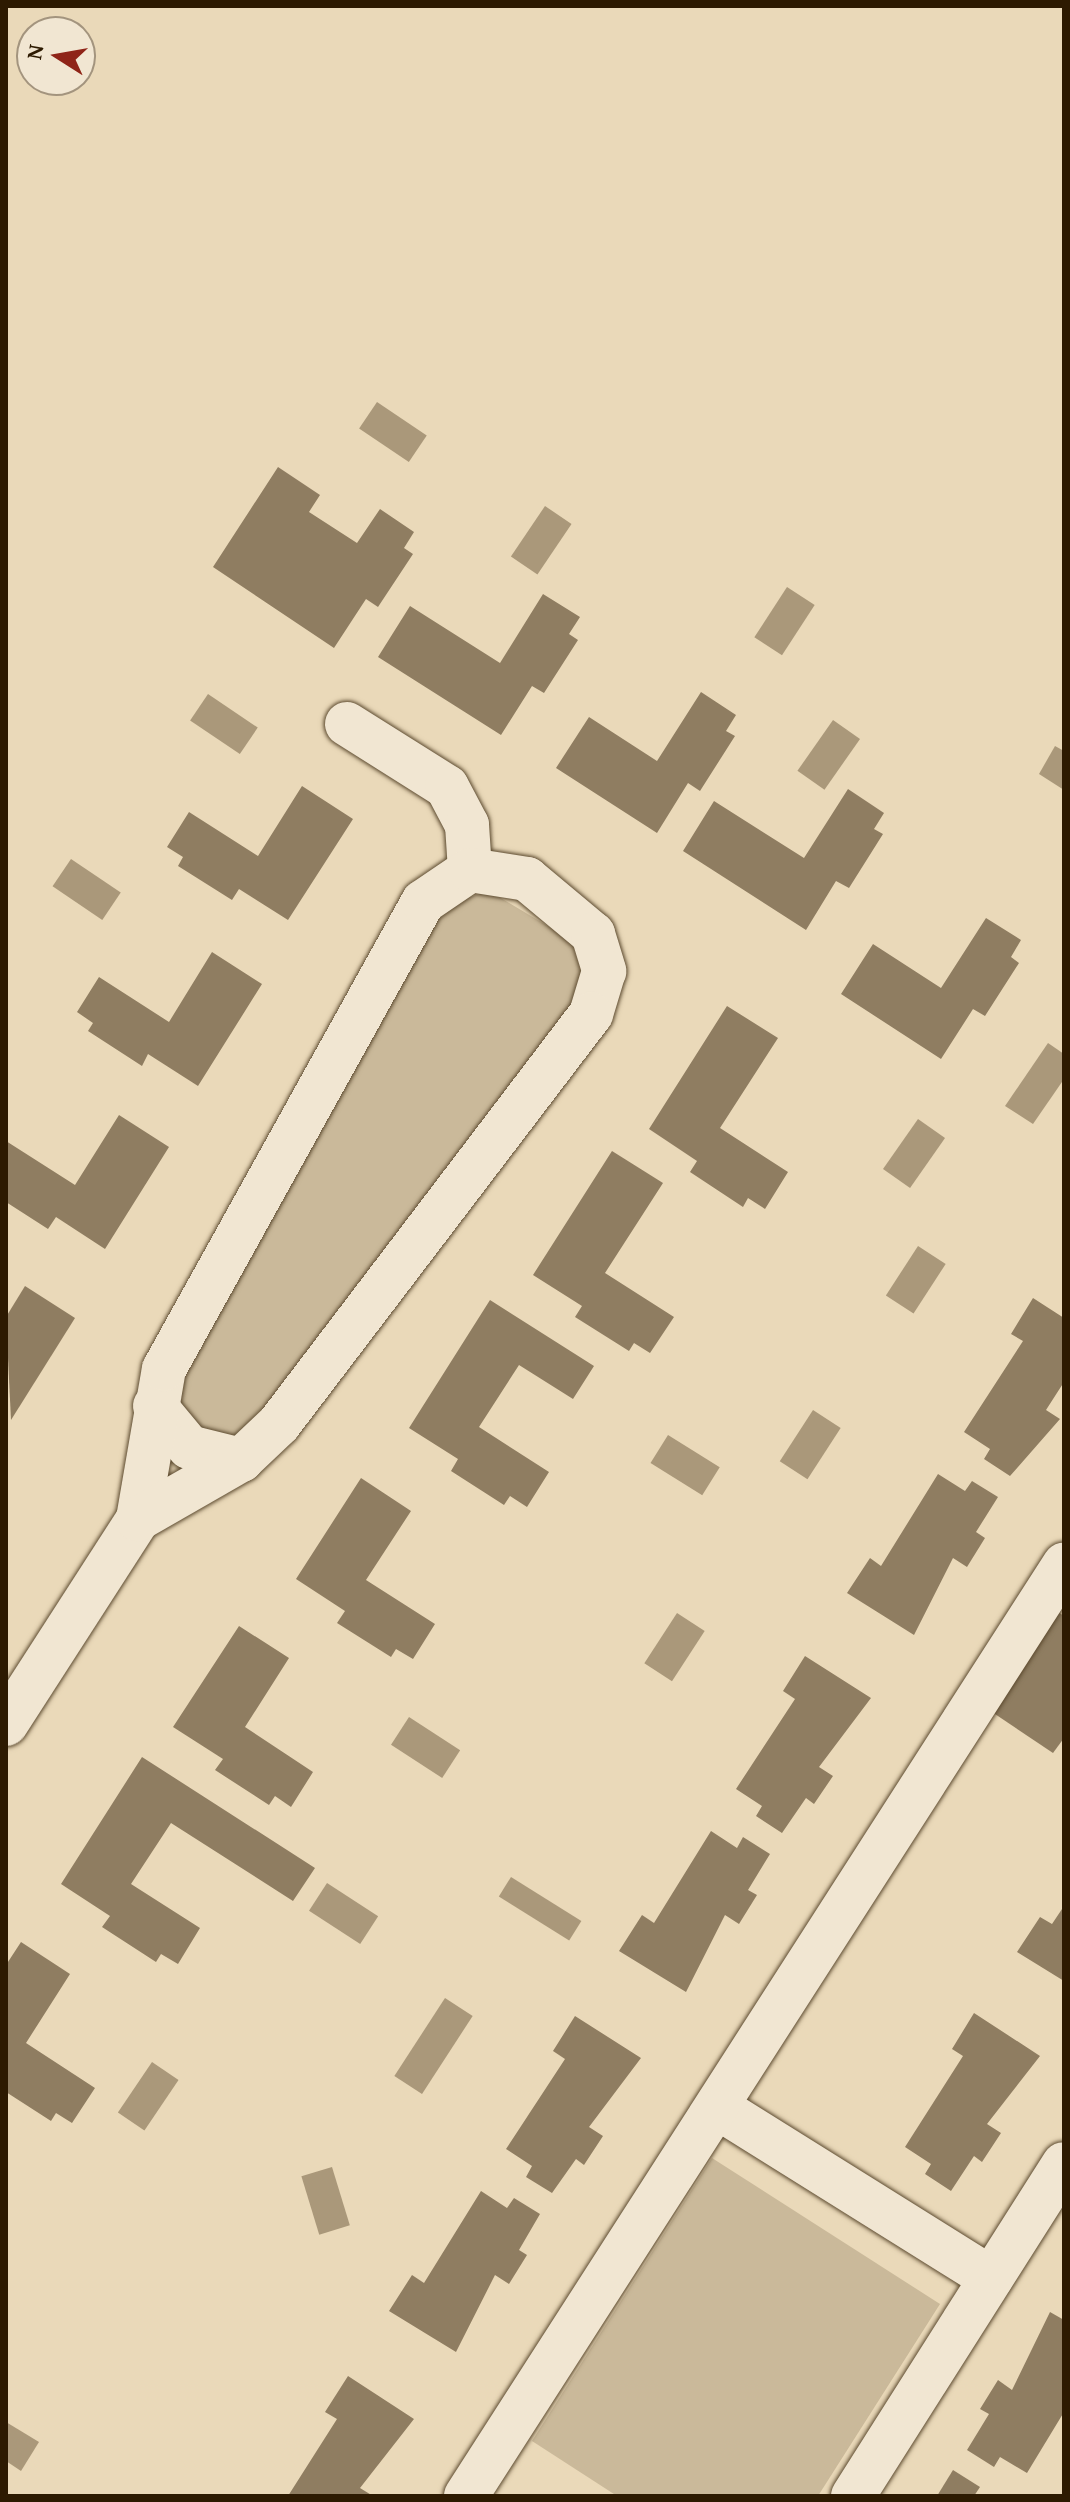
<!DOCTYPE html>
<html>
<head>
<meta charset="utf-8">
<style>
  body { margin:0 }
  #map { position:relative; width:1070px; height:2502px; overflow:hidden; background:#ead9b9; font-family:"Gentium Book Plus",serif }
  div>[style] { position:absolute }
  .green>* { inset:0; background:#cab99a }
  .water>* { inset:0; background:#aa987a; transform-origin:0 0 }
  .building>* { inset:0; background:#8f7d61 }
  .roads { filter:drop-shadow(0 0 2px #5c4a2f) drop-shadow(0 0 2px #5c4a2f) }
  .street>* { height:44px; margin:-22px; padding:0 22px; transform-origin:22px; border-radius:22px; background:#f1e6d2 }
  span { translate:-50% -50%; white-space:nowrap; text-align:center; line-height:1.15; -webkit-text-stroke:7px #f1e6d2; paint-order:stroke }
  .frame { position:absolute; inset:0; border:8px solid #2d1a01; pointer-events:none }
  .north { position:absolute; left:16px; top:16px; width:80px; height:80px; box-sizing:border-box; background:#f1e6d2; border:2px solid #a3947e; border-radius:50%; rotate:281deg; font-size:22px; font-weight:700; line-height:32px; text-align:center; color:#2d1a01 }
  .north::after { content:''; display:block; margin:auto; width:28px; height:36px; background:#8f2418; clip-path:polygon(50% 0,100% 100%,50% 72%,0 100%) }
</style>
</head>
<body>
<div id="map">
  <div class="green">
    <div style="clip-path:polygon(489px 891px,571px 940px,582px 974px,579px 994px,253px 1425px,223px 1444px,177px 1410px,178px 1379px,437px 921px,455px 902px)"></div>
    <div style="clip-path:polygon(712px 2158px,940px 2304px,818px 2496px,617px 2496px,532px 2441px)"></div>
  </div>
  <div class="water">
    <div style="left:377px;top:402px;width:60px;height:32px;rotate:34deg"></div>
    <div style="left:545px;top:506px;width:32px;height:61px;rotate:34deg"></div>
    <div style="left:787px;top:587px;width:33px;height:60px;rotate:33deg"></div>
    <div style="left:208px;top:694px;width:60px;height:32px;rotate:34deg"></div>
    <div style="left:833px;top:720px;width:33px;height:62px;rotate:35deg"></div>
    <div style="clip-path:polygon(1055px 746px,1064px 751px,1064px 790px,1039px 774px)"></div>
    <div style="left:71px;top:859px;width:60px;height:33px;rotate:34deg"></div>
    <div style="clip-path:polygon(1048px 1043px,1064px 1054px,1064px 1079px,1033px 1124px,1005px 1106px)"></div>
    <div style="left:918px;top:1119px;width:33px;height:61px;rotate:35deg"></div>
    <div style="left:918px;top:1246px;width:33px;height:59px;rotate:33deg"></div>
    <div style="left:813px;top:1410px;width:33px;height:61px;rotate:33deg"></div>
    <div style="left:668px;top:1435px;width:61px;height:33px;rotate:32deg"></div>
    <div style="left:677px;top:1613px;width:33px;height:60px;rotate:33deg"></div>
    <div style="left:409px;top:1717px;width:61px;height:33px;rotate:33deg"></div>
    <div style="left:511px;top:1877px;width:83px;height:23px;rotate:32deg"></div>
    <div style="left:327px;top:1883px;width:61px;height:33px;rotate:33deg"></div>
    <div style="left:445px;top:1998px;width:33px;height:93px;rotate:33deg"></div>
    <div style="left:152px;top:2062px;width:32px;height:61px;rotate:34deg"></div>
    <div style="left:332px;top:2167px;width:61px;height:32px;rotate:73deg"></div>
    <div style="clip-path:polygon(6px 2422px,39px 2442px,21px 2471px,6px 2461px)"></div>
  </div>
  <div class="building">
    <div style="clip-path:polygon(278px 467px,320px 495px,309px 512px,357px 543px,380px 509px,414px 532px,404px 548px,413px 554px,378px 607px,366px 599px,334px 648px,213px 567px)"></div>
    <div style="clip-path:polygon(543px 594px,580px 617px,569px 634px,578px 640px,544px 693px,532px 686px,501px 735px,378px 657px,410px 606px,500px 663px)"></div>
    <div style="clip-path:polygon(701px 692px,736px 715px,726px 731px,735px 736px,700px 791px,688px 783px,657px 833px,556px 768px,589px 717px,657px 761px)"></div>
    <div style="clip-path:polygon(302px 786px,353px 819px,288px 920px,239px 889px,232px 900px,178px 866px,183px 857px,167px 847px,189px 812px,258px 856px)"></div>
    <div style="clip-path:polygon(848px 789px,884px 813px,874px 829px,883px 834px,849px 888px,836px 881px,806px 930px,683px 851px,714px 801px,804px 858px)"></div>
    <div style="clip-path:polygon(986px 918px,1021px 940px,1011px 957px,1019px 963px,985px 1016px,973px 1009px,941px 1059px,841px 994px,873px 944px,941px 988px)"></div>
    <div style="clip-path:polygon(212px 952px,262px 984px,198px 1086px,148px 1054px,142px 1066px,88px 1031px,93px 1023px,77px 1012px,99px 977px,169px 1022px)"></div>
    <div style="clip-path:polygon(727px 1006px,778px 1038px,720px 1128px,788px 1172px,765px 1209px,748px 1198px,743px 1207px,690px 1172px,697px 1161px,649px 1129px)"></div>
    <div style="clip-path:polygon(119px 1115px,169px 1147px,105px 1249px,56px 1217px,48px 1229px,6px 1202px,6px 1141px,75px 1185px)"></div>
    <div style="clip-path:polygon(612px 1151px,663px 1183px,605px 1273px,674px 1317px,650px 1353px,634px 1343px,629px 1351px,575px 1317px,582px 1306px,533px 1275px)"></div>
    <div style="clip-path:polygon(25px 1286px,75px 1318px,11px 1420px,6px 1317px)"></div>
    <div style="clip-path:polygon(1033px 1298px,1064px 1318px,1064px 1382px,1046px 1410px,1060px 1419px,1010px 1476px,984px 1459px,990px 1449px,964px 1432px,1023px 1341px,1011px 1334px)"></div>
    <div style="clip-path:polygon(490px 1300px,594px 1366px,573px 1399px,519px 1365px,479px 1427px,549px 1472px,527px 1507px,510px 1496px,504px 1505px,451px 1471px,458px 1459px,409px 1428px)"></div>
    <div style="clip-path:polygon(938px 1474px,965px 1491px,972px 1481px,998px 1497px,976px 1532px,985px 1538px,967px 1567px,953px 1558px,914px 1635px,847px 1593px,870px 1558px,881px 1566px)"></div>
    <div style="clip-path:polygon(361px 1478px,411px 1511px,366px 1580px,435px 1624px,413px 1659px,396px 1649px,391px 1657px,337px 1623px,345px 1611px,296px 1579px)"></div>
    <div style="clip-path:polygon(1055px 1610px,1064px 1616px,1064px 1738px,1053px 1753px,989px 1710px)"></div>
    <div style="clip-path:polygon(239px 1626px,289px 1658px,245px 1727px,313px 1772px,291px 1807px,275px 1796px,269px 1805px,215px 1770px,223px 1759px,173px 1727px)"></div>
    <div style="clip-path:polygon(805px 1656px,871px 1698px,819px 1767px,833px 1776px,814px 1804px,806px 1798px,782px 1833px,756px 1816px,762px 1806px,736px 1789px,795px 1699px,783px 1691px)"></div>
    <div style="clip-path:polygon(142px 1757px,315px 1868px,293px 1901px,171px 1823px,131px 1884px,200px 1928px,178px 1964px,161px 1954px,156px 1962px,102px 1927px,110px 1916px,61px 1884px)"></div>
    <div style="clip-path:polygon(711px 1831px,737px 1848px,743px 1837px,770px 1854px,748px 1890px,757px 1895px,739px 1924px,725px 1915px,686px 1992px,619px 1951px,642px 1915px,654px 1923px)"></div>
    <div style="clip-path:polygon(1064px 1906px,1064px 1981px,1017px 1952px,1040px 1917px,1052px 1924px)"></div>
    <div style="clip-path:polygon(21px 1942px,70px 1974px,26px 2043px,95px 2088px,72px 2123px,56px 2113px,51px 2121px,6px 2092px,6px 1965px)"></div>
    <div style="clip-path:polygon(974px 2013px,1040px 2056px,987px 2124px,1001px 2133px,982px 2162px,974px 2156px,951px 2191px,925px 2174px,931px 2164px,905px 2147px,963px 2056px,952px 2049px)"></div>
    <div style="clip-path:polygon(575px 2016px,641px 2058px,589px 2127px,603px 2136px,584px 2165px,576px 2159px,552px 2193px,526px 2177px,532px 2166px,506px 2149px,565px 2059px,553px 2051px)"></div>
    <div style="clip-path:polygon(481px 2191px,507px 2208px,514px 2198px,540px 2214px,519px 2250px,527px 2255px,509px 2284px,495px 2275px,456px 2352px,389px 2311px,412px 2275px,424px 2283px)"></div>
    <div style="clip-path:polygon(1050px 2312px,1064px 2320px,1064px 2412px,1027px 2473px,1000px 2457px,994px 2467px,967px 2450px,989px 2414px,980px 2409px,998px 2380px,1012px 2390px)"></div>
    <div style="clip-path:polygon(348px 2376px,414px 2419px,360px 2488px,373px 2496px,288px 2496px,337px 2419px,325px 2412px)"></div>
    <div style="clip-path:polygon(953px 2470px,980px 2487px,974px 2496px,937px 2496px)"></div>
  </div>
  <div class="roads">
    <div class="street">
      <div style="left:347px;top:724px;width:118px;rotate:32.2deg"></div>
      <div style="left:447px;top:787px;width:43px;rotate:62.2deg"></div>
      <div style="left:467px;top:825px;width:45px;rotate:86.2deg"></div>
      <div style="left:155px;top:1406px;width:53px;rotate:50.3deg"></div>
      <div style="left:189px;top:1447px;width:54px;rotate:14deg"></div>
      <div style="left:6px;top:1724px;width:244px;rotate:-57.2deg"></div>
      <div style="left:138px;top:1519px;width:152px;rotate:-80.2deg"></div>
      <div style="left:164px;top:1369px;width:534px;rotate:-60.99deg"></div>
      <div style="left:423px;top:902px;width:57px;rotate:-34.2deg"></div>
      <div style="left:470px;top:870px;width:58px;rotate:9deg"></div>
      <div style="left:527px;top:879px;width:86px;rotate:39.8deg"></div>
      <div style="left:593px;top:934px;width:39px;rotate:73deg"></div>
      <div style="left:604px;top:971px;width:45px;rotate:106.8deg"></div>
      <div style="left:591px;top:1014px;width:515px;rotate:127.27deg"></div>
      <div style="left:279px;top:1424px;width:52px;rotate:136.5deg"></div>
      <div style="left:241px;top:1460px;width:119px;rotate:150.2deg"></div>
      <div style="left:717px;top:2107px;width:323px;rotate:32deg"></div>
      <div style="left:466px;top:2496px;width:1107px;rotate:-57.29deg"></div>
      <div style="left:853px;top:2496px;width:393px;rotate:-57.6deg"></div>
    </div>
  </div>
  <div class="frame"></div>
  <div class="north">N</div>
</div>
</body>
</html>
